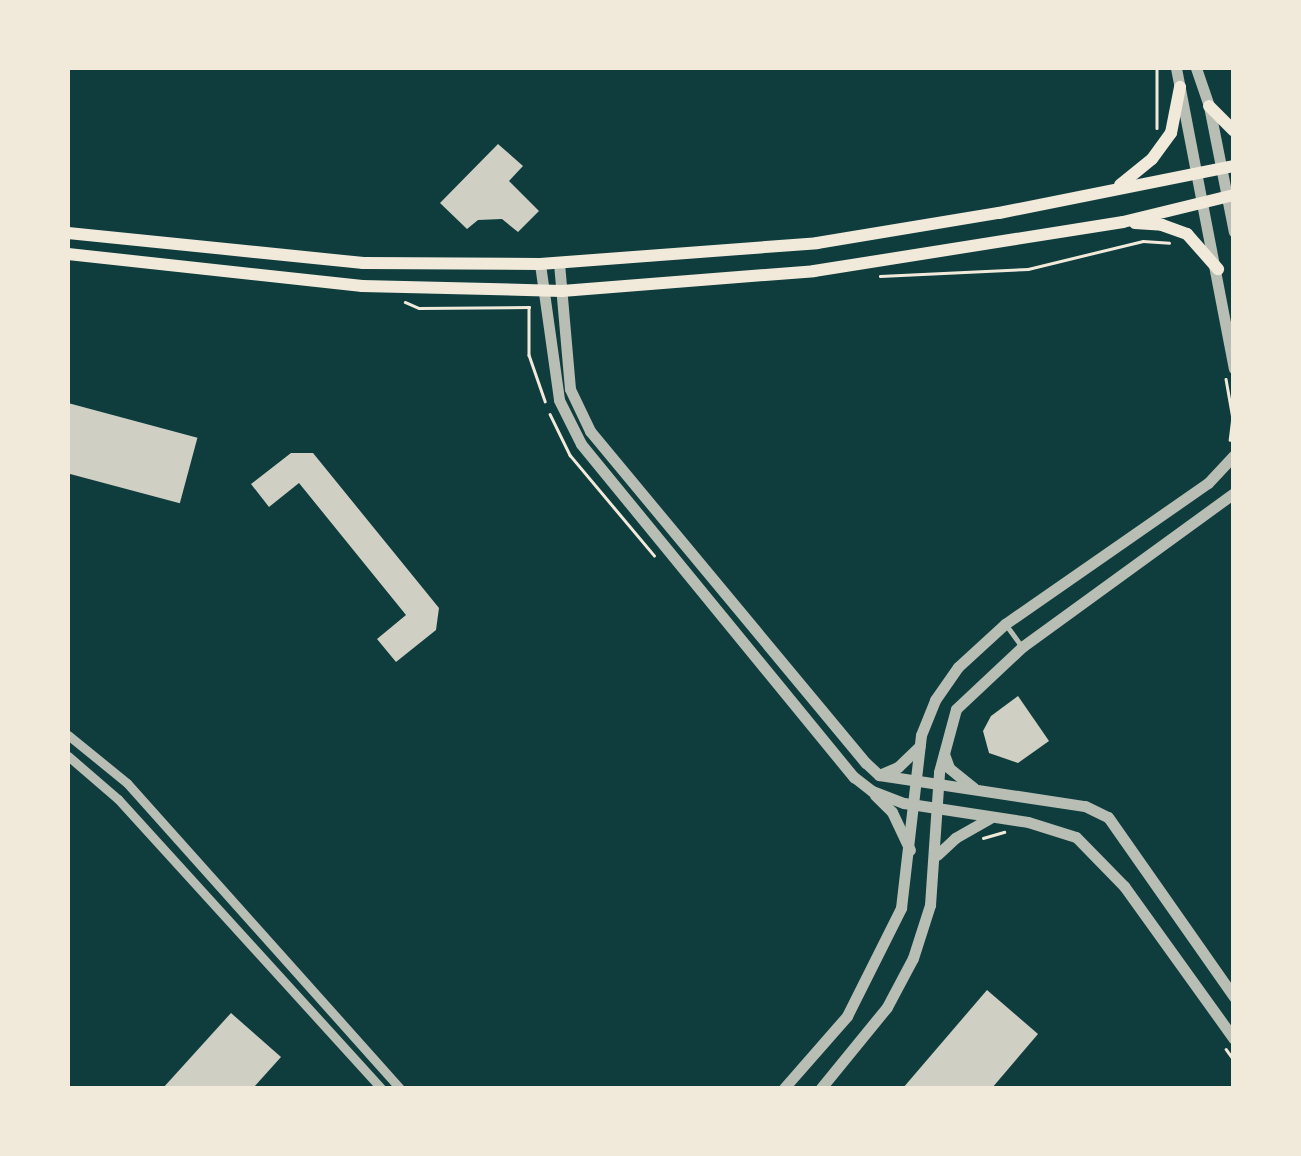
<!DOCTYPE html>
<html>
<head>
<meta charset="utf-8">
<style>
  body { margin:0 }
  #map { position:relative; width:1301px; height:1156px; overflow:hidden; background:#0f3d3e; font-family:Montserrat,sans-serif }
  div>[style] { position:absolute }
  .building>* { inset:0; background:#cfcfc3; transform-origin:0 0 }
  .path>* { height:2.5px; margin:-1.25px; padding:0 1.25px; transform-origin:1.25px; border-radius:1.25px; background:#f1e9da }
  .service>* { height:5px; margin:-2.5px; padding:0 2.5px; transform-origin:2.5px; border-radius:2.5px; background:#b8beb3 }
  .minor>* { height:9px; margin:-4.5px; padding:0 4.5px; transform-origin:4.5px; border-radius:4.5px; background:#b8beb3 }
  .tertiary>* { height:11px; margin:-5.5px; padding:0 5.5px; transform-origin:5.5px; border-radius:5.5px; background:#b8beb3 }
  .secondary>* { height:12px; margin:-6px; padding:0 6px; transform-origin:6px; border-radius:6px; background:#f1e9da }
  span { translate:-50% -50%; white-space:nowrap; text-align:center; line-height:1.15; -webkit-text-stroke:8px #f1e9da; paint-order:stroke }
  .frame { position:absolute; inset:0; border:70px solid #f1e9da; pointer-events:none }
</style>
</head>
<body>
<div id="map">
  <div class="building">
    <div style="clip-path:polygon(498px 144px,523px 166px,509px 181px,539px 211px,518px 232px,502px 219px,478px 220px,467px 229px,440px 203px)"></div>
    <div style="left:68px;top:403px;width:134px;height:68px;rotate:15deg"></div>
    <div style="clip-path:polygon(291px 453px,313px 453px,439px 608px,436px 630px,396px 662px,377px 639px,406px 615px,299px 483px,269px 507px,251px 484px)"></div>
    <div style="clip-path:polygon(1018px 696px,1049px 741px,1018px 763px,989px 753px,983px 731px,991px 716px)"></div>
    <div style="clip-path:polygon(987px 990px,1038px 1034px,992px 1088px,903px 1088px)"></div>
    <div style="clip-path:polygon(231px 1013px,281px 1057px,253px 1088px,163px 1088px)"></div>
  </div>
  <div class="path">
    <div style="left:1157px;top:68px;width:60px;rotate:90deg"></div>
    <div style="left:880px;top:276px;width:148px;rotate:-2.7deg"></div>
    <div style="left:1028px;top:269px;width:118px;rotate:-13.7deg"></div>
    <div style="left:1143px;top:241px;width:26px;rotate:4deg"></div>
    <div style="left:405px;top:302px;width:15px;rotate:23deg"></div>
    <div style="left:419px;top:308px;width:110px;rotate:-0.5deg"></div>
    <div style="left:529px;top:307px;width:48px;rotate:90deg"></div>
    <div style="left:529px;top:355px;width:49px;rotate:70.8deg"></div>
    <div style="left:1226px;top:379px;width:39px;rotate:80deg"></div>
    <div style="left:1233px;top:417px;width:23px;rotate:97deg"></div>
    <div style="left:550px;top:414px;width:46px;rotate:64deg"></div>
    <div style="left:570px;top:455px;width:131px;rotate:50deg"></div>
    <div style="left:983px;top:838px;width:22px;rotate:-16deg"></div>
    <div style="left:1226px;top:1049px;width:14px;rotate:54deg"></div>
  </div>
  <div class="service">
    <div style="left:1006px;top:625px;width:24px;rotate:54deg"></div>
  </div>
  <div class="minor">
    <div style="left:68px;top:735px;width:76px;rotate:39.1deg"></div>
    <div style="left:127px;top:783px;width:409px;rotate:48.2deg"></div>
    <div style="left:68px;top:756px;width:66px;rotate:40.7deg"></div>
    <div style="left:118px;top:799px;width:391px;rotate:47.7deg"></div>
  </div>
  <div class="tertiary">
    <div style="left:1176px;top:68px;width:306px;rotate:79.1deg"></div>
    <div style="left:1196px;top:68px;width:40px;rotate:71.1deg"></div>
    <div style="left:1209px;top:106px;width:128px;rotate:78.8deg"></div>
    <div style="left:559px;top:263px;width:126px;rotate:85deg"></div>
    <div style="left:570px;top:389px;width:47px;rotate:64.5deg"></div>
    <div style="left:590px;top:431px;width:432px;rotate:50.3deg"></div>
    <div style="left:866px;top:763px;width:18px;rotate:43deg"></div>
    <div style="left:879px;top:775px;width:208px;rotate:8.6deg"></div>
    <div style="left:1085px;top:806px;width:25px;rotate:26deg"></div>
    <div style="left:1108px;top:817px;width:220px;rotate:55deg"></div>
    <div style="left:540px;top:264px;width:137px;rotate:82deg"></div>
    <div style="left:559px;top:400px;width:49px;rotate:63.4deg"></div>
    <div style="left:581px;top:444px;width:431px;rotate:50.7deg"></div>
    <div style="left:854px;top:777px;width:23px;rotate:38deg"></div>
    <div style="left:872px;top:791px;width:34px;rotate:21deg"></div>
    <div style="left:904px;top:803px;width:125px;rotate:8.7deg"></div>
    <div style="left:1028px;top:822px;width:50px;rotate:17.4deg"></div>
    <div style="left:1076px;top:837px;width:69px;rotate:45.6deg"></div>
    <div style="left:1124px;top:886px;width:188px;rotate:54.3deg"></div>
    <div style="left:944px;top:754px;width:15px;rotate:70deg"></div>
    <div style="left:949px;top:768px;width:32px;rotate:39deg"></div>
    <div style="left:879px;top:775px;width:21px;rotate:-23deg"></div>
    <div style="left:898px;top:767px;width:30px;rotate:-44deg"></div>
    <div style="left:875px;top:795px;width:24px;rotate:45deg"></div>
    <div style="left:892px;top:812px;width:42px;rotate:64.7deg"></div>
    <div style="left:937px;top:855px;width:25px;rotate:-43deg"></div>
    <div style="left:955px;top:838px;width:40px;rotate:-29.7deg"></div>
    <div style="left:784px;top:1088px;width:96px;rotate:-48.8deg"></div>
    <div style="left:847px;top:1016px;width:121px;rotate:-63.4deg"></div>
    <div style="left:901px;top:908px;width:174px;rotate:-83.4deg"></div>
    <div style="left:921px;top:735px;width:38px;rotate:-68deg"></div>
    <div style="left:935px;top:700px;width:40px;rotate:-55.1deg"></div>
    <div style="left:958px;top:667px;width:64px;rotate:-42.5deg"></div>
    <div style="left:1005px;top:624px;width:247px;rotate:-34.8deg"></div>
    <div style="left:1208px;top:483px;width:38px;rotate:-47deg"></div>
    <div style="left:821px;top:1088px;width:104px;rotate:-50.8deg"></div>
    <div style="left:887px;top:1007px;width:55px;rotate:-62deg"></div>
    <div style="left:913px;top:958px;width:56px;rotate:-72.2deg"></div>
    <div style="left:930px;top:905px;width:133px;rotate:-86.1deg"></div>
    <div style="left:939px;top:772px;width:65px;rotate:-74.9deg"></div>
    <div style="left:956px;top:709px;width:91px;rotate:-43.2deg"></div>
    <div style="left:1022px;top:647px;width:262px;rotate:-36deg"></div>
  </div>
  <div class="secondary">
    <div style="left:1209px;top:106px;width:35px;rotate:45deg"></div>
    <div style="left:1120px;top:185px;width:41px;rotate:-39.1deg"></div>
    <div style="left:1152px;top:159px;width:32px;rotate:-54deg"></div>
    <div style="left:1171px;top:133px;width:47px;rotate:-78.9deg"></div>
    <div style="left:1135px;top:223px;width:27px;rotate:4deg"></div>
    <div style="left:1162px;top:225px;width:27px;rotate:20deg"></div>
    <div style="left:1187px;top:234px;width:47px;rotate:48.5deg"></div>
    <div style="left:68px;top:233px;width:297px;rotate:5.8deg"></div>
    <div style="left:363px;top:263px;width:177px;rotate:0.3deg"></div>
    <div style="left:540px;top:264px;width:278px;rotate:-4.3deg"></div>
    <div style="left:817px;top:243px;width:184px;rotate:-9.4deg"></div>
    <div style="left:999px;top:213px;width:240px;rotate:-11.3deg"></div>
    <div style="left:68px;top:254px;width:296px;rotate:6.2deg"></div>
    <div style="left:362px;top:286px;width:200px;rotate:1.4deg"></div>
    <div style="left:562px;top:291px;width:253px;rotate:-4.5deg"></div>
    <div style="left:814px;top:271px;width:313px;rotate:-9deg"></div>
    <div style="left:1123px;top:222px;width:114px;rotate:-13.7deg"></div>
  </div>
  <div class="frame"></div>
</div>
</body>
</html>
